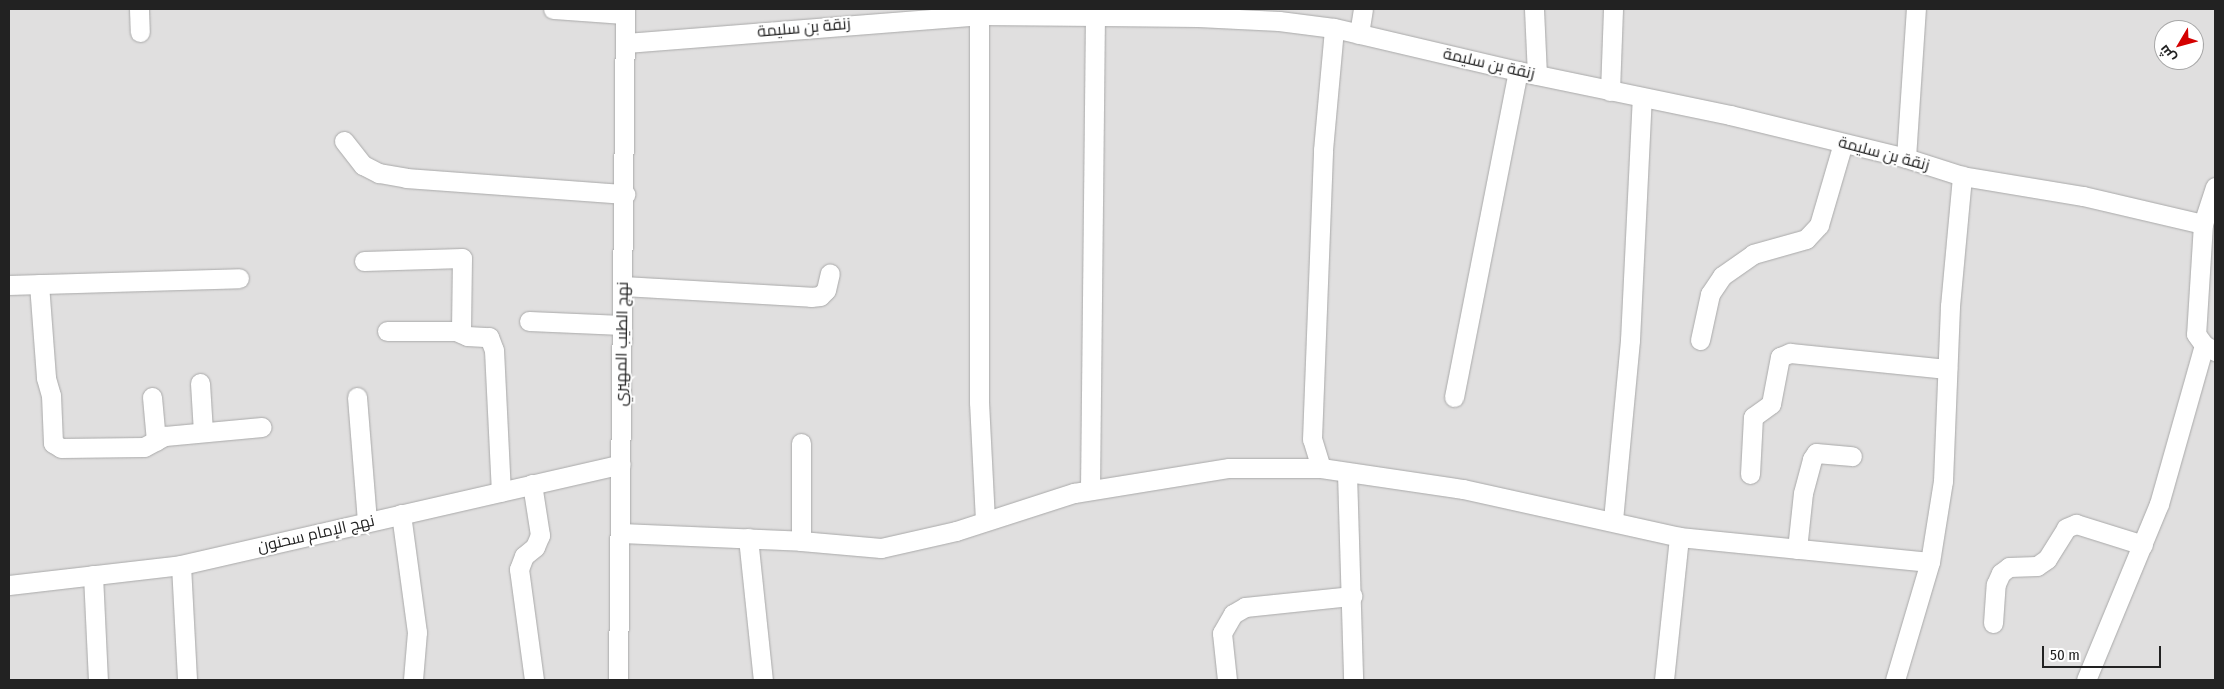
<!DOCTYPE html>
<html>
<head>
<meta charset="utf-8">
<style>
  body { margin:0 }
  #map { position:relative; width:2224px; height:689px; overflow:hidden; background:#f2efe9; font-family:"Fira Sans Condensed",Cairo,sans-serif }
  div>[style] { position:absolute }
  .residential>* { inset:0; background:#e0dfdf }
  .roads { filter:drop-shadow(0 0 1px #a9a9a9) drop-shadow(0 0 1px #a9a9a9) }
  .minor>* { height:19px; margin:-9.5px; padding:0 9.5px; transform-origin:9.5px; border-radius:9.5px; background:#fff }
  span { translate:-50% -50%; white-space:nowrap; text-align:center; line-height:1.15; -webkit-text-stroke:4px #fff; paint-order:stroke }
  .street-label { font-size:16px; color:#222 }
  .frame { position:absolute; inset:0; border:10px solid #222; pointer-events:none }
  .north { position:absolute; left:2154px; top:20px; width:50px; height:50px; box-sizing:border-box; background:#fff; border:1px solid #a7a7a7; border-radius:50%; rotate:233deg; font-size:14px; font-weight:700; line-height:20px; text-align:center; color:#222 }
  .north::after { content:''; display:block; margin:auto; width:18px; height:22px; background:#d40000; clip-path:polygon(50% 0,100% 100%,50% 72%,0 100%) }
  .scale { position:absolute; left:2042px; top:646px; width:119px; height:22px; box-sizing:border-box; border:2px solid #222; border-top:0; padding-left:6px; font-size:15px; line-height:18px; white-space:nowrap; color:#222; -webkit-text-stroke:4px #fff; paint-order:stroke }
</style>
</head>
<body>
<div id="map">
  <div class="residential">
    <div style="clip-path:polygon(evenodd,9px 9px,2215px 9px,2215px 680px,9px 680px,9px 9px,2164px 30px,2194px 30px,2194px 60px,2164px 60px,2164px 30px)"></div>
  </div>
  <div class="roads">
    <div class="minor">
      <div style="left:139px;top:9px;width:23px;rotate:88deg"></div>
      <div style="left:553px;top:9px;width:72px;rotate:4deg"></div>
      <div style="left:1534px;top:9px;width:66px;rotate:87.4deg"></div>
      <div style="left:979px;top:15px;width:387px;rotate:90deg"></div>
      <div style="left:979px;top:402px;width:119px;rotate:87.1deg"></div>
      <div style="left:1359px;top:34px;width:25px;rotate:-81deg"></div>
      <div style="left:626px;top:43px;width:354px;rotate:-4.5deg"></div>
      <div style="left:979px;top:15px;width:219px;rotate:0.5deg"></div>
      <div style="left:1198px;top:17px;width:81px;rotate:2.8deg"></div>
      <div style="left:1279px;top:21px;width:55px;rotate:7.3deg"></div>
      <div style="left:1334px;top:28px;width:189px;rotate:13.2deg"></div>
      <div style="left:1518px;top:71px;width:217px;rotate:11.7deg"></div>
      <div style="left:1730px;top:115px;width:181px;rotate:13.7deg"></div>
      <div style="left:1906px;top:158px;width:59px;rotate:17.8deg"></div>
      <div style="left:1962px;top:176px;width:123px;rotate:9.4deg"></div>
      <div style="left:2083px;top:196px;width:123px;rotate:13.1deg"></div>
      <div style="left:2203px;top:224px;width:110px;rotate:93.6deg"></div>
      <div style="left:2196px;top:334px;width:14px;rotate:54deg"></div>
      <div style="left:2204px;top:345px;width:13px;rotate:29deg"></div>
      <div style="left:1610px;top:91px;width:82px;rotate:-87.9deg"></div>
      <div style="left:344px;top:141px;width:31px;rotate:52deg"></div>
      <div style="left:363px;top:165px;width:18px;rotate:27deg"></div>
      <div style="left:379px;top:173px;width:27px;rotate:10deg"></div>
      <div style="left:406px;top:178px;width:220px;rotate:4.2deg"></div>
      <div style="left:1906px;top:158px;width:149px;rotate:-86.2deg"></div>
      <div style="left:2203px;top:224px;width:39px;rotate:-72deg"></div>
      <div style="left:364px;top:261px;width:98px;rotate:-1.8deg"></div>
      <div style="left:462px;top:258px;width:75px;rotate:90.8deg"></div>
      <div style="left:39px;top:284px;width:94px;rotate:85.7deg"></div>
      <div style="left:46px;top:378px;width:18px;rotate:74deg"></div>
      <div style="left:51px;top:395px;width:48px;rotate:87.6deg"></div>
      <div style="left:53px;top:443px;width:9px;rotate:32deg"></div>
      <div style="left:61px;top:448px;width:83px;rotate:-0.7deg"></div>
      <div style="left:144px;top:447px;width:24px;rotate:-28deg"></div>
      <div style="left:165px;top:436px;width:97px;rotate:-5.3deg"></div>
      <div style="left:9px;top:285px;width:230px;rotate:-1.7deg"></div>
      <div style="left:623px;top:286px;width:188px;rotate:3.3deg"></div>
      <div style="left:811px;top:297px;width:9px;rotate:-6deg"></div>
      <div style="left:820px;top:296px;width:8px;rotate:-45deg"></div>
      <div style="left:826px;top:290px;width:17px;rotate:-77deg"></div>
      <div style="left:529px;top:321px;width:93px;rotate:2.5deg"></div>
      <div style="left:387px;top:331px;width:69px"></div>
      <div style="left:456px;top:331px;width:12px;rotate:24deg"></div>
      <div style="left:467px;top:336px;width:22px;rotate:3deg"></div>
      <div style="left:489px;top:337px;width:14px;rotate:69deg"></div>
      <div style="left:494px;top:350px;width:142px;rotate:87.2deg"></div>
      <div style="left:1700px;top:340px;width:47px;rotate:-77.7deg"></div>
      <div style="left:1710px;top:294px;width:22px;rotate:-56deg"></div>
      <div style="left:1722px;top:276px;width:38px;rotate:-35deg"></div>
      <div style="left:1753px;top:254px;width:55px;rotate:-15.8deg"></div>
      <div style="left:1806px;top:239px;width:19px;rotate:-47deg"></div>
      <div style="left:1819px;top:225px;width:85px;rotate:-73.7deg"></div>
      <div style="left:200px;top:383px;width:49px;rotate:86.5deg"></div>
      <div style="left:152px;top:397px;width:44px;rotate:84.8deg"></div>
      <div style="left:357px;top:397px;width:125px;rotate:85.4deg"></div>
      <div style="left:1454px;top:397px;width:332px;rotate:-78.9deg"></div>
      <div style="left:1321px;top:468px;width:30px;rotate:-107deg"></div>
      <div style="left:1312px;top:439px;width:289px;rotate:-87.8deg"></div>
      <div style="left:1323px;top:150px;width:122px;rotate:-84.8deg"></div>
      <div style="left:1347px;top:473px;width:207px;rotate:88.3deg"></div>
      <div style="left:1750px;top:474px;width:57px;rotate:-87deg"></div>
      <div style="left:1753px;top:417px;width:22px;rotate:-36deg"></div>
      <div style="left:1771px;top:404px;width:48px;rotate:-79.2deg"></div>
      <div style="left:1780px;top:357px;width:11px;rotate:-22deg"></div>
      <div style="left:1790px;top:353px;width:158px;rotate:5.8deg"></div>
      <div style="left:532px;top:484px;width:52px;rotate:81.1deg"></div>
      <div style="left:540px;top:535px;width:13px;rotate:113deg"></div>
      <div style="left:535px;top:547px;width:14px;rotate:141deg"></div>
      <div style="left:524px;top:556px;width:14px;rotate:111deg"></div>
      <div style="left:519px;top:569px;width:112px;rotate:82.3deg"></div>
      <div style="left:1090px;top:490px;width:474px;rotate:-89.4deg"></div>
      <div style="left:401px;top:514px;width:119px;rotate:82.3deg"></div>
      <div style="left:417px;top:632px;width:48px;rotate:94.8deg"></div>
      <div style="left:1613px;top:520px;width:181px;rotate:-84.6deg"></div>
      <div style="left:1630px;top:340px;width:242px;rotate:-87.2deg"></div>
      <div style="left:621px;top:533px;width:180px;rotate:2.5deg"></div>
      <div style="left:801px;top:541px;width:80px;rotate:5deg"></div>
      <div style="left:881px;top:548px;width:77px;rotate:-12.8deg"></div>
      <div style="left:956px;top:531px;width:124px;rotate:-17.9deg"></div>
      <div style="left:1074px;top:493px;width:157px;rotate:-9.2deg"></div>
      <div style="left:1229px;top:468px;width:92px"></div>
      <div style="left:1321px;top:468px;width:144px;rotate:8.4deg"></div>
      <div style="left:1463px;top:489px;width:221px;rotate:12.5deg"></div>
      <div style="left:1679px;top:537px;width:252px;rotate:5.7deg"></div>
      <div style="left:748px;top:538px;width:143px;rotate:84deg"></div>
      <div style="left:801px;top:541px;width:98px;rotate:-90deg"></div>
      <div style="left:1797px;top:549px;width:56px;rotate:-83.9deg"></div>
      <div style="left:1803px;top:493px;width:35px;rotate:-75deg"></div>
      <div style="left:1812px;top:459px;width:7px;rotate:-56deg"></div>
      <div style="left:1816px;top:453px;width:36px;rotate:5deg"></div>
      <div style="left:181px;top:565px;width:115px;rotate:87deg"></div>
      <div style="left:93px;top:575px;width:105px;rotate:87.3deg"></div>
      <div style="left:9px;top:585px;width:173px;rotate:-6.6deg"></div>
      <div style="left:181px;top:565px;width:451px;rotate:-12.9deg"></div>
      <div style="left:1993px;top:623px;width:39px;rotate:-86deg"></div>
      <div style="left:1996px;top:584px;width:12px;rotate:-66deg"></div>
      <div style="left:2001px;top:573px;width:10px;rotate:-37deg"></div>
      <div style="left:2009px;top:567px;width:28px;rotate:-2deg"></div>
      <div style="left:2037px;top:566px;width:12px;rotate:-35deg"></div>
      <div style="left:2047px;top:559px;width:36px;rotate:-58deg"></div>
      <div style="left:2066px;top:528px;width:11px;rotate:-22deg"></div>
      <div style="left:2076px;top:524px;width:70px;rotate:17.4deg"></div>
      <div style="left:618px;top:680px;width:671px;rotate:-89.4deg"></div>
      <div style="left:1227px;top:680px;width:47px;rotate:-96.1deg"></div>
      <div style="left:1222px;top:633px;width:22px;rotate:-60deg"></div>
      <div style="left:1233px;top:614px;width:14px;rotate:-30deg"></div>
      <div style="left:1245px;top:607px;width:108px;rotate:-5.9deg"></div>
      <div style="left:1664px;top:680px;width:144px;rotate:-84deg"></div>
      <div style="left:1895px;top:680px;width:123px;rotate:-73.5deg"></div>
      <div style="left:1930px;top:562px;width:82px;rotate:-80.9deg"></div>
      <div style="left:1943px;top:481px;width:175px;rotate:-87.7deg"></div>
      <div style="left:1950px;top:306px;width:131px;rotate:-84.7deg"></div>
      <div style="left:2086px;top:680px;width:191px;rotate:-67.5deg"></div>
      <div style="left:2159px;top:504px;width:165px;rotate:-74.2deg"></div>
    </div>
  </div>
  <div class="street-label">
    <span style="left:804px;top:28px;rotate:-5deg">زنقة بن سليمة</span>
    <span style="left:1489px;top:64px;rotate:13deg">زنقة بن سليمة</span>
    <span style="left:1884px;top:154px;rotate:15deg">زنقة بن سليمة</span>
    <span style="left:622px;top:344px;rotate:-89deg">نهج الطيب المهيري</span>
    <span style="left:316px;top:534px;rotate:-13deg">نهج الإمام سحنون</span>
  </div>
  <div class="frame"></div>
  <div class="north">ش</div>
  <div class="scale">50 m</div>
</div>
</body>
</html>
